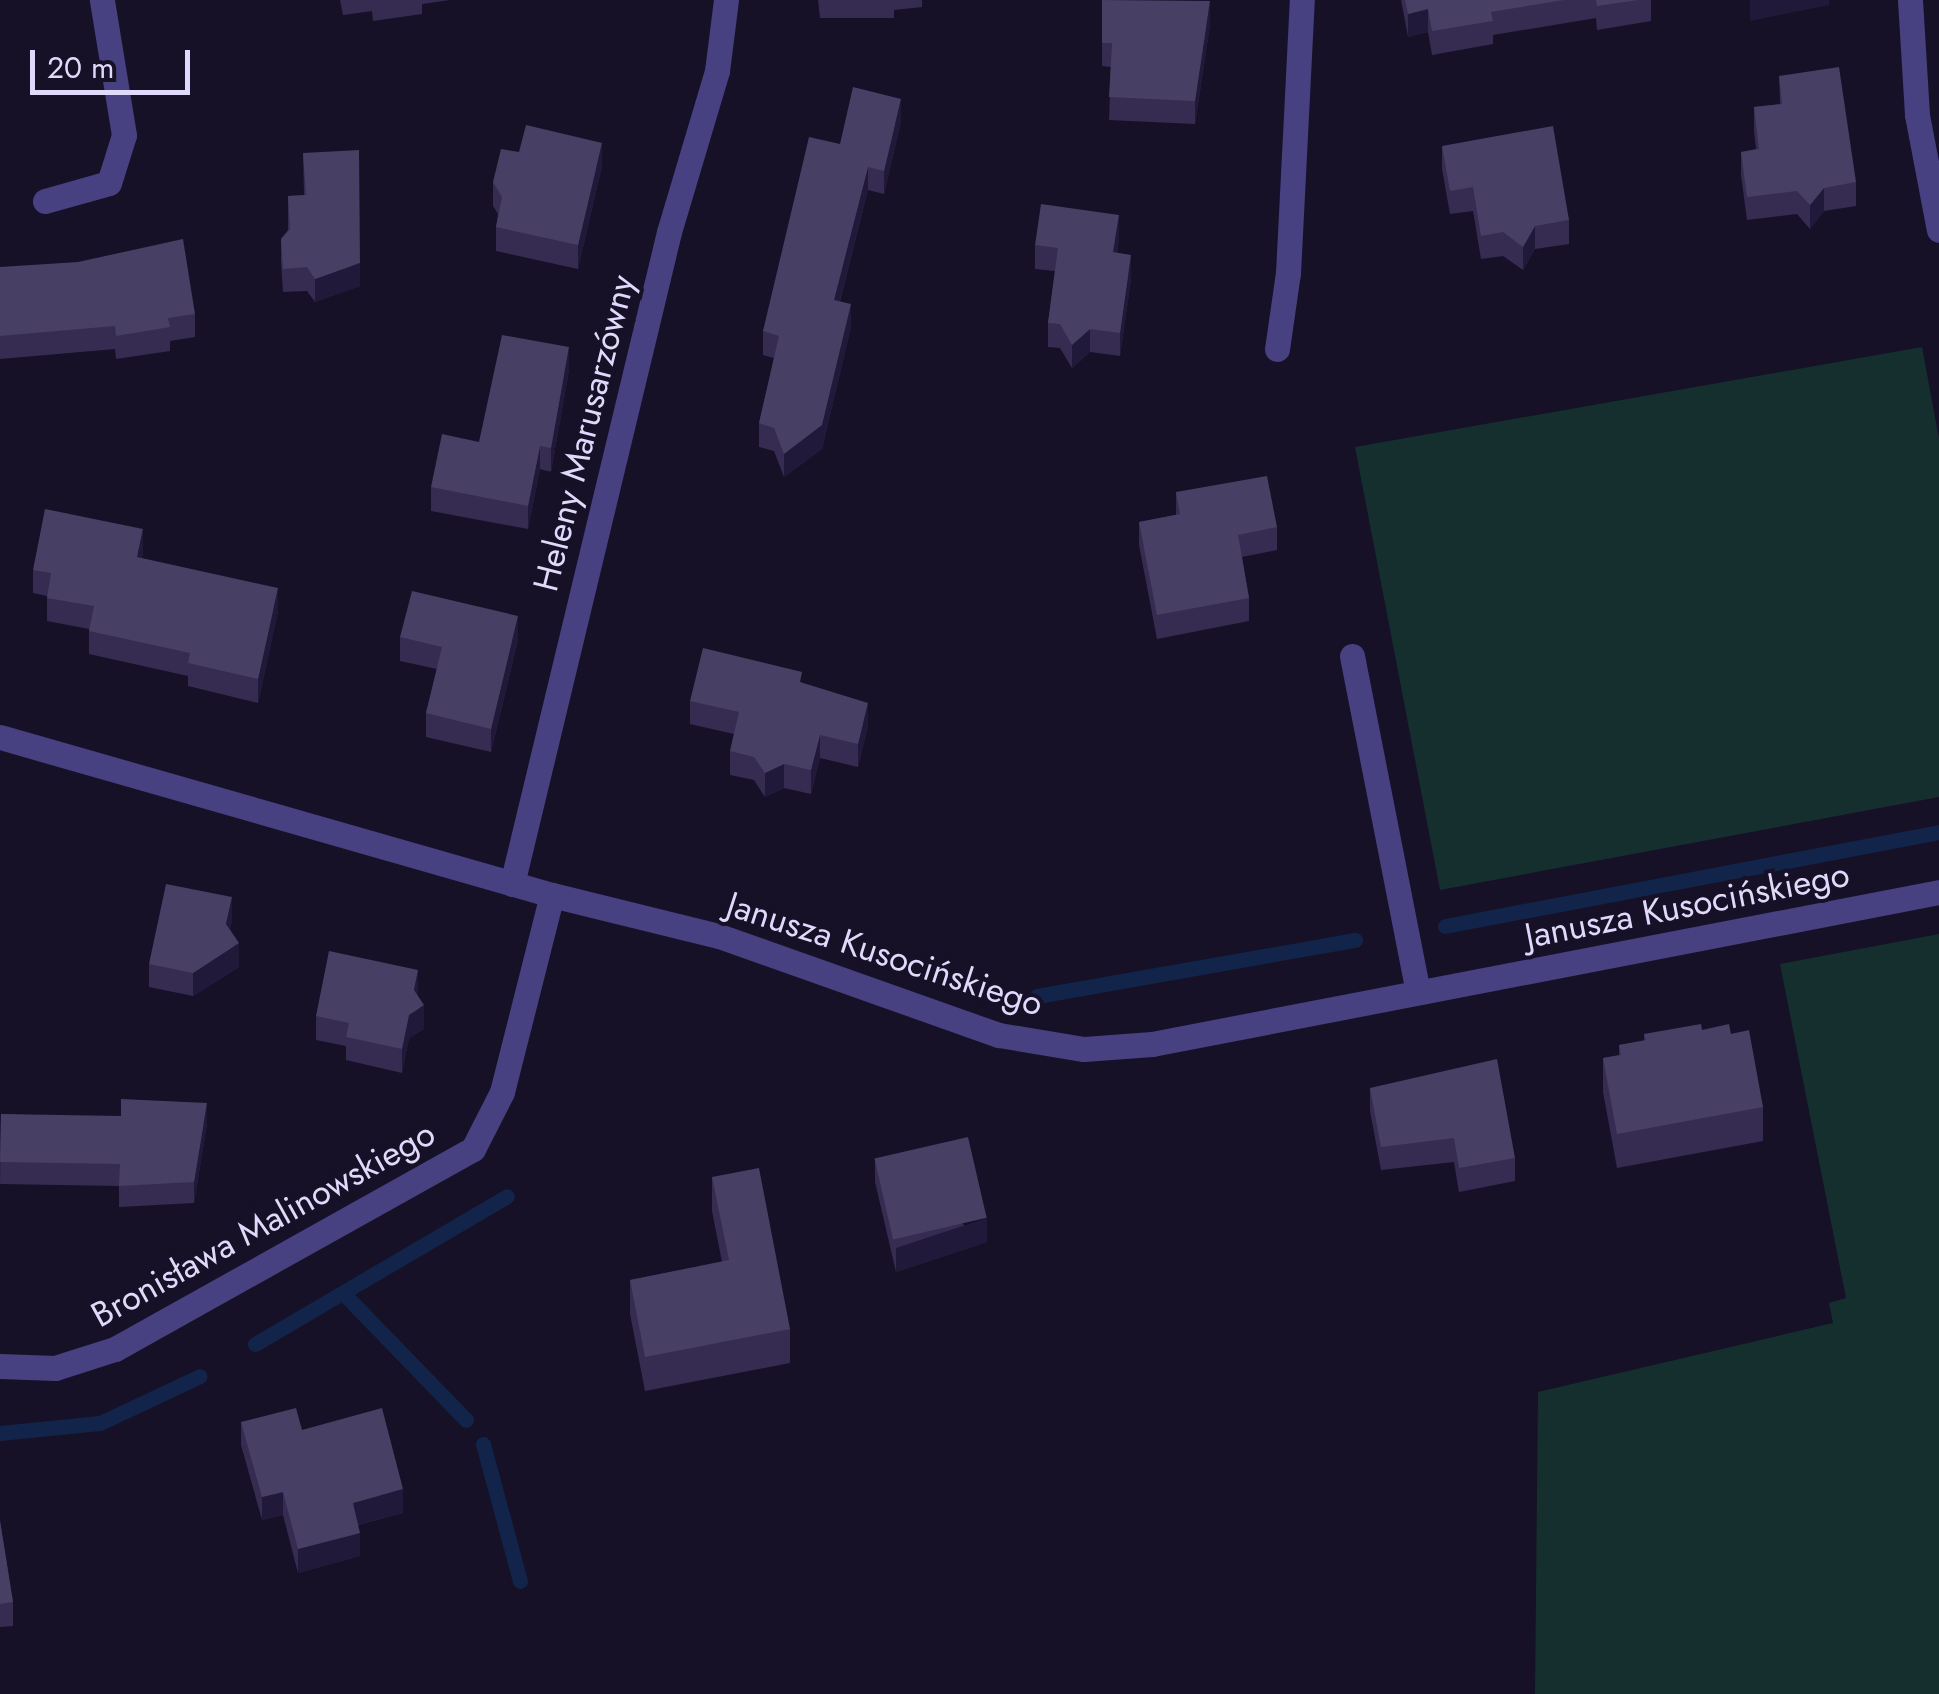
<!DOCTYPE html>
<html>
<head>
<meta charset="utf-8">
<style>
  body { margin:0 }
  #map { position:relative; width:1939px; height:1694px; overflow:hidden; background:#161126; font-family:Jost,sans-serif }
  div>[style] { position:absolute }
  .green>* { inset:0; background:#152f2f }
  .stream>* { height:15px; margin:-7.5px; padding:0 7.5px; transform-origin:7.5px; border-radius:7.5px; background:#122449 }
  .minor>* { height:25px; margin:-12.5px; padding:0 12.5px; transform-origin:12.5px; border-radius:12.5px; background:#474081 }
  .wall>* { inset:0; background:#362c52 }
  .shaded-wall>* { inset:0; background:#211939 }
  .building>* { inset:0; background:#483f64; transform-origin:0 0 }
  span { translate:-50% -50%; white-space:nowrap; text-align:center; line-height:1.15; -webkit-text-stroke:8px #161126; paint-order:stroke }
  .street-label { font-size:35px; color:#dfd9fc }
  .scale { position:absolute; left:30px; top:50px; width:160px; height:45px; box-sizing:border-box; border:5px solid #dfd9fc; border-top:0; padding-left:12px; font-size:30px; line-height:35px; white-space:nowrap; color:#dfd9fc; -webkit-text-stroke:8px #161126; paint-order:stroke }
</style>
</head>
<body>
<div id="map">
  <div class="green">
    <div style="clip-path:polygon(1922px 347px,1939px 439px,1939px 797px,1440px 890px,1355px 447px)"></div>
    <div style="clip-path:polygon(1939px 934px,1939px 1694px,1535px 1694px,1538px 1392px,1833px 1323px,1829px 1303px,1846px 1298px,1780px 964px)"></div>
  </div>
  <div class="stream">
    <div style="left:1445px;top:926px;width:503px;rotate:-10.77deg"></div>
    <div style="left:1037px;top:996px;width:323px;rotate:-10deg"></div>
    <div style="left:345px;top:1295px;width:174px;rotate:45.9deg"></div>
    <div style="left:255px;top:1344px;width:292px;rotate:-30.4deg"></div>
    <div style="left:0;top:1433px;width:100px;rotate:-5.7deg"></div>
    <div style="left:100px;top:1423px;width:110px;rotate:-25.2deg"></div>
    <div style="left:483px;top:1444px;width:142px;rotate:74.9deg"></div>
  </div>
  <div class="minor">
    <div style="left:1910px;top:0;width:115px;rotate:86.5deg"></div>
    <div style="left:1917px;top:115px;width:117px;rotate:79.2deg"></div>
    <div style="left:45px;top:201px;width:66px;rotate:-15.7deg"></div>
    <div style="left:109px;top:183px;width:50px;rotate:-72.6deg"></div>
    <div style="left:124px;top:135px;width:137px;rotate:-99.3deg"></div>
    <div style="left:1277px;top:349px;width:77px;rotate:-81.8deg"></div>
    <div style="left:1288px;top:273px;width:273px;rotate:-87.1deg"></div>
    <div style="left:1352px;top:656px;width:341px;rotate:78.9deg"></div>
    <div style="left:0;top:737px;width:574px;rotate:15.97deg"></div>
    <div style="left:552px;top:895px;width:172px;rotate:13.8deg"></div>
    <div style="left:719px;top:936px;width:297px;rotate:19.5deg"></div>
    <div style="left:999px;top:1035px;width:86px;rotate:9.4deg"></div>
    <div style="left:1084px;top:1049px;width:68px;rotate:-4.2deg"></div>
    <div style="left:1152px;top:1044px;width:802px;rotate:-10.93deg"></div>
    <div style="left:512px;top:884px;width:671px;rotate:-76.46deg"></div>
    <div style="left:669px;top:232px;width:168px;rotate:-73.4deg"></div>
    <div style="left:717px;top:71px;width:72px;rotate:-82.8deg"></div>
    <div style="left:0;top:1366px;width:55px;rotate:2.1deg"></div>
    <div style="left:55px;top:1368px;width:63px;rotate:-17.6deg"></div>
    <div style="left:115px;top:1349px;width:410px;rotate:-29.2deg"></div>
    <div style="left:473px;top:1149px;width:64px;rotate:-63deg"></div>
    <div style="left:502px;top:1092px;width:203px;rotate:-75.8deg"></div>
  </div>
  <div class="wall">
    <div style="clip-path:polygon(340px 0,450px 0,422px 4px,422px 14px,373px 21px,372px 11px,343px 15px)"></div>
    <div style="clip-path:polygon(818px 0,922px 0,922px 7px,894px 10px,894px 18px,820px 18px)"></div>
    <div style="clip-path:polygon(1102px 0,1210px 25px,1195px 124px,1109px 120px,1111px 67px,1102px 66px)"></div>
    <div style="clip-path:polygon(1401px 0,1651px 0,1651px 21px,1597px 30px,1596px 18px,1493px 35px,1493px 44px,1432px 55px,1428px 32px,1408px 37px)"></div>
    <div style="clip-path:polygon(1779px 76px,1856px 182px,1856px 206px,1824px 211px,1810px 229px,1797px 214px,1747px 220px,1741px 175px,1741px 152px,1756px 149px,1754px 131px,1754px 107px,1780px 104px)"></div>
    <div style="clip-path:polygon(901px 122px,884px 194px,868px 190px,840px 301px,851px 327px,822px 449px,784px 477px,774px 451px,759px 447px,759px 423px,774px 358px,763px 355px,763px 331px,840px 144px)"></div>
    <div style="clip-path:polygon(1442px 146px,1569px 220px,1569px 244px,1535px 249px,1523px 270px,1503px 256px,1481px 259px,1473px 211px,1450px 214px,1442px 169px)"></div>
    <div style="clip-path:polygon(303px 153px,360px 286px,315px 302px,307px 291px,283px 292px,281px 263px,281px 239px,288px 230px,288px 196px,304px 195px)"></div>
    <div style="clip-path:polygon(602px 166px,578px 269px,496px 251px,496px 227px,498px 214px,493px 206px,493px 182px)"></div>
    <div style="clip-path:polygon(1119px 238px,1117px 253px,1131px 279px,1120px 356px,1090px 352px,1072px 368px,1060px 348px,1048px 347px,1048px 323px,1055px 271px,1035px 269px,1035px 245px)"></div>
    <div style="clip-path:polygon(0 267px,195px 314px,195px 337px,170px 341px,170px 351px,116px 359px,115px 349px,0 359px)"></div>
    <div style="clip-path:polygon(569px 370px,551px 472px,540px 469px,528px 529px,431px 511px,431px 487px,479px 442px)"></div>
    <div style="clip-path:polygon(1176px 492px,1277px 527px,1277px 550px,1242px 557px,1249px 598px,1249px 621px,1157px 639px,1139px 545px,1139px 522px,1176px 515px)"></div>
    <div style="clip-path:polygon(143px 552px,142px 558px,278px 611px,258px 703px,188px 686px,188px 676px,89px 654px,89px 629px,47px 621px,47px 596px,33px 593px,33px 570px)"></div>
    <div style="clip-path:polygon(400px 637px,518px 640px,491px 752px,426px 737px,426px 713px,437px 669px,400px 661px)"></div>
    <div style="clip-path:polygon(802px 683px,868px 726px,858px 767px,820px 758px,811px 794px,784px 788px,765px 797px,754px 780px,730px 775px,730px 751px,734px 734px,690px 724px,690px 701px)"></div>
    <div style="clip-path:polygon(232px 920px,230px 929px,239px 967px,193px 996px,149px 987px,149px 964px)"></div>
    <div style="clip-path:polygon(417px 995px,424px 1029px,409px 1038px,402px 1073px,346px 1060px,346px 1046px,316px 1040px,316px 1016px)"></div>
    <div style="clip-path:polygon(1702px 1030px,1731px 1034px,1763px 1107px,1763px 1141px,1617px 1168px,1603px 1092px,1603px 1058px,1619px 1055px,1619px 1045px,1644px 1041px,1644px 1034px)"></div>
    <div style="clip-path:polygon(1370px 1088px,1515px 1158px,1515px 1181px,1459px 1192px,1454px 1162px,1381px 1170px,1370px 1111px)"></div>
    <div style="clip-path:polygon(1px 1114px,207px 1124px,194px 1203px,119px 1207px,119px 1186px,0 1184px)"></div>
    <div style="clip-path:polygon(875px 1159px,987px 1242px,896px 1272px,875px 1182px)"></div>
    <div style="clip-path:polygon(712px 1177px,790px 1329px,790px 1363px,645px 1391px,630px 1314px,630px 1280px,722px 1262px,712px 1211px)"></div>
    <div style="clip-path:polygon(241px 1422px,302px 1430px,403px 1513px,358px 1525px,360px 1556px,298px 1573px,283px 1515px,262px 1520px,241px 1445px)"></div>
    <div style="clip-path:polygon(0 1521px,13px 1602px,13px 1626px,0 1627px)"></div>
  </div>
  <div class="shaded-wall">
    <div style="clip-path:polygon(1750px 0,1829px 0,1829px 5px,1750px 21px)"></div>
    <div style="clip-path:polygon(1210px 1px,1210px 25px,1195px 124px,1195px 101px)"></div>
    <div style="clip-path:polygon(1428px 9px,1428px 32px,1408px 37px,1408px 14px)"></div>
    <div style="clip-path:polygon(901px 99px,901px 122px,884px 194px,884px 171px)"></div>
    <div style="clip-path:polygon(602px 143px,602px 166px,578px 269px,578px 245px)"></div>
    <div style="clip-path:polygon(868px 167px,868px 190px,834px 323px,834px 300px)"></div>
    <div style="clip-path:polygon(1824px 188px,1824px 211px,1810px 229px,1810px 205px)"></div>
    <div style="clip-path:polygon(1119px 215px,1119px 238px,1113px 276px,1113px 252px)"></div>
    <div style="clip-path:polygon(1535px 226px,1535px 249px,1523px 270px,1523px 247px)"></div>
    <div style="clip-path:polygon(1131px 255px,1131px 279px,1120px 356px,1120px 333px)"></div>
    <div style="clip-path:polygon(360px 263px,360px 286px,315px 302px,315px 279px)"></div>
    <div style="clip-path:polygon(851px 304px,851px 327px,822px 449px,784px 477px,784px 454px)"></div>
    <div style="clip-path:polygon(1090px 329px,1090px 352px,1072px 368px,1072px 345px)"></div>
    <div style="clip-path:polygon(569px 347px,569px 370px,551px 472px,551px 448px)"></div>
    <div style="clip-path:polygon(540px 446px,540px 469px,528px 529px,528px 506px)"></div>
    <div style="clip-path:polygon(143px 529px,143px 552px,137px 580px,137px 557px)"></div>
    <div style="clip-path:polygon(278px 588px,278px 611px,258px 703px,258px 679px)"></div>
    <div style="clip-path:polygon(518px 616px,518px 640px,491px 752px,491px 729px)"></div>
    <div style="clip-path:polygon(868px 703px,868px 726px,858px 767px,858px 744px)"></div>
    <div style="clip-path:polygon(820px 735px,820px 758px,811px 794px,811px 770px)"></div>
    <div style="clip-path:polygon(784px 764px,784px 788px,765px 797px,765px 773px)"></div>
    <div style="clip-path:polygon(232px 897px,232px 920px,226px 947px,226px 924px)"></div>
    <div style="clip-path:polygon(239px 943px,239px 967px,193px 996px,193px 973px)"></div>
    <div style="clip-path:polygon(418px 970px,418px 994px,414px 1012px,424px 1005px,424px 1029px,409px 1038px,402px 1073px,402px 1049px)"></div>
    <div style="clip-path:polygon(207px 1103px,207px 1124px,194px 1203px,194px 1182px)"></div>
    <div style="clip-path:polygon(987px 1218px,987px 1242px,896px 1272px,896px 1248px)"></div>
    <div style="clip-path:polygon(403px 1489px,403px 1513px,353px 1526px,353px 1503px)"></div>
    <div style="clip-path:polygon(283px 1492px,283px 1515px,262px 1520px,262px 1497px)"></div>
    <div style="clip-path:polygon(360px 1533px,360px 1556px,298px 1573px,298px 1549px)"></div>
  </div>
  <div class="building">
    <div style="clip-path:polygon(1102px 0,1210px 1px,1195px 101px,1109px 97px,1112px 43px,1102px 43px)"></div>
    <div style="clip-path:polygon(1405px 0,1564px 0,1491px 12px,1493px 21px,1432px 31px,1428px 9px,1408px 14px)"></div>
    <div style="clip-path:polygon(1596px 0,1638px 0,1597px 6px)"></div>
    <div style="clip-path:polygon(1839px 67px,1856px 182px,1824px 188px,1810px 205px,1797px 191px,1747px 197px,1741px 152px,1759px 149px,1754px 107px,1782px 104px,1779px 76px)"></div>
    <div style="clip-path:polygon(853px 87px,901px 99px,884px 171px,868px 167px,834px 300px,851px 304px,822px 425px,784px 454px,774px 428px,759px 423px,779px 336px,763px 331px,809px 137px,840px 144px)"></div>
    <div style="clip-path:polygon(526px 125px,602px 143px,578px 245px,496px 227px,502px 197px,493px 182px,501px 149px,519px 152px)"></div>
    <div style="clip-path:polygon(1553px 126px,1569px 220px,1535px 226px,1523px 247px,1503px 232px,1481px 236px,1473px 187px,1450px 191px,1442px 146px)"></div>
    <div style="clip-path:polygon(359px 150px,360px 263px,315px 279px,307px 267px,283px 269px,281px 239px,290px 229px,288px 196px,306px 195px,303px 153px)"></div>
    <div style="clip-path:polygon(1041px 204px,1119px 215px,1113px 252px,1131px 255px,1120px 333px,1090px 329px,1072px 345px,1060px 324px,1048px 323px,1058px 248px,1035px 245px)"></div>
    <div style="clip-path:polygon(183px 239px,195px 314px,168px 318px,170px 327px,116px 336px,115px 326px,0 336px,0 267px,78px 262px)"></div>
    <div style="clip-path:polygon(502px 335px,569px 347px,551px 448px,540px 446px,528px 506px,431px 487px,442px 434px,479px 442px)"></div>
    <div style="clip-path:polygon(1267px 476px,1277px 527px,1238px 535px,1249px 598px,1157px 615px,1139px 522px,1180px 514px,1176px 492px)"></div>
    <div style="clip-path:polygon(45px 509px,143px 529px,137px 557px,278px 588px,258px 679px,188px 663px,190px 653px,89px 631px,94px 606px,47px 598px,51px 573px,33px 570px)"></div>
    <div style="clip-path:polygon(412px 591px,518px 616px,491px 729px,426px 713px,442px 647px,400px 637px)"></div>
    <div style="clip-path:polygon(703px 648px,802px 672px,800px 682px,868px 703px,858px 744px,820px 735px,811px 770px,784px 764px,765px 773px,754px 757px,730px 751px,739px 712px,690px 701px)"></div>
    <div style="clip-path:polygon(166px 884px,232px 897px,226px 924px,239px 943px,193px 973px,149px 964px)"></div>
    <div style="clip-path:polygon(329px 951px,418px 970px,414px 990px,424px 1005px,409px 1015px,402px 1049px,346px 1037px,349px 1023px,316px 1016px)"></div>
    <div style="clip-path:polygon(1701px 1024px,1702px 1030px,1729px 1024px,1731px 1034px,1749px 1030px,1763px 1107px,1617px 1134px,1603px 1058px,1621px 1055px,1619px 1045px,1646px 1040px,1644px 1034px)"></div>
    <div style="clip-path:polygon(1497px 1059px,1515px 1158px,1459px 1168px,1454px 1138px,1381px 1147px,1370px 1088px)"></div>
    <div style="clip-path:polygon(121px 1099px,207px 1103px,194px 1182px,119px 1186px,120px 1164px,0 1162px,1px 1114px,121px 1116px)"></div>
    <div style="left:968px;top:1137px;width:83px;height:96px;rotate:77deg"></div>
    <div style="clip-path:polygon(759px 1168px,790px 1329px,645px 1357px,630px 1280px,729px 1260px,712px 1177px)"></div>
    <div style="clip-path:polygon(296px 1408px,302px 1430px,382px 1408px,403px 1489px,353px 1503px,360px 1533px,298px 1549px,283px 1492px,262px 1497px,241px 1422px)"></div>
    <div style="clip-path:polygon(0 1521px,13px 1602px,0 1604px)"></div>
  </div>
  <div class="street-label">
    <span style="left:584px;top:433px;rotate:-76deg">Heleny Marusarzówny</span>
    <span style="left:1687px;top:905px;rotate:-11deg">Janusza Kusocińskiego</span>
    <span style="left:885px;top:954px;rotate:18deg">Janusza Kusocińskiego</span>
    <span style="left:263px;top:1224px;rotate:-29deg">Bronisława Malinowskiego</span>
  </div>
  <div class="scale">20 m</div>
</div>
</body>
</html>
